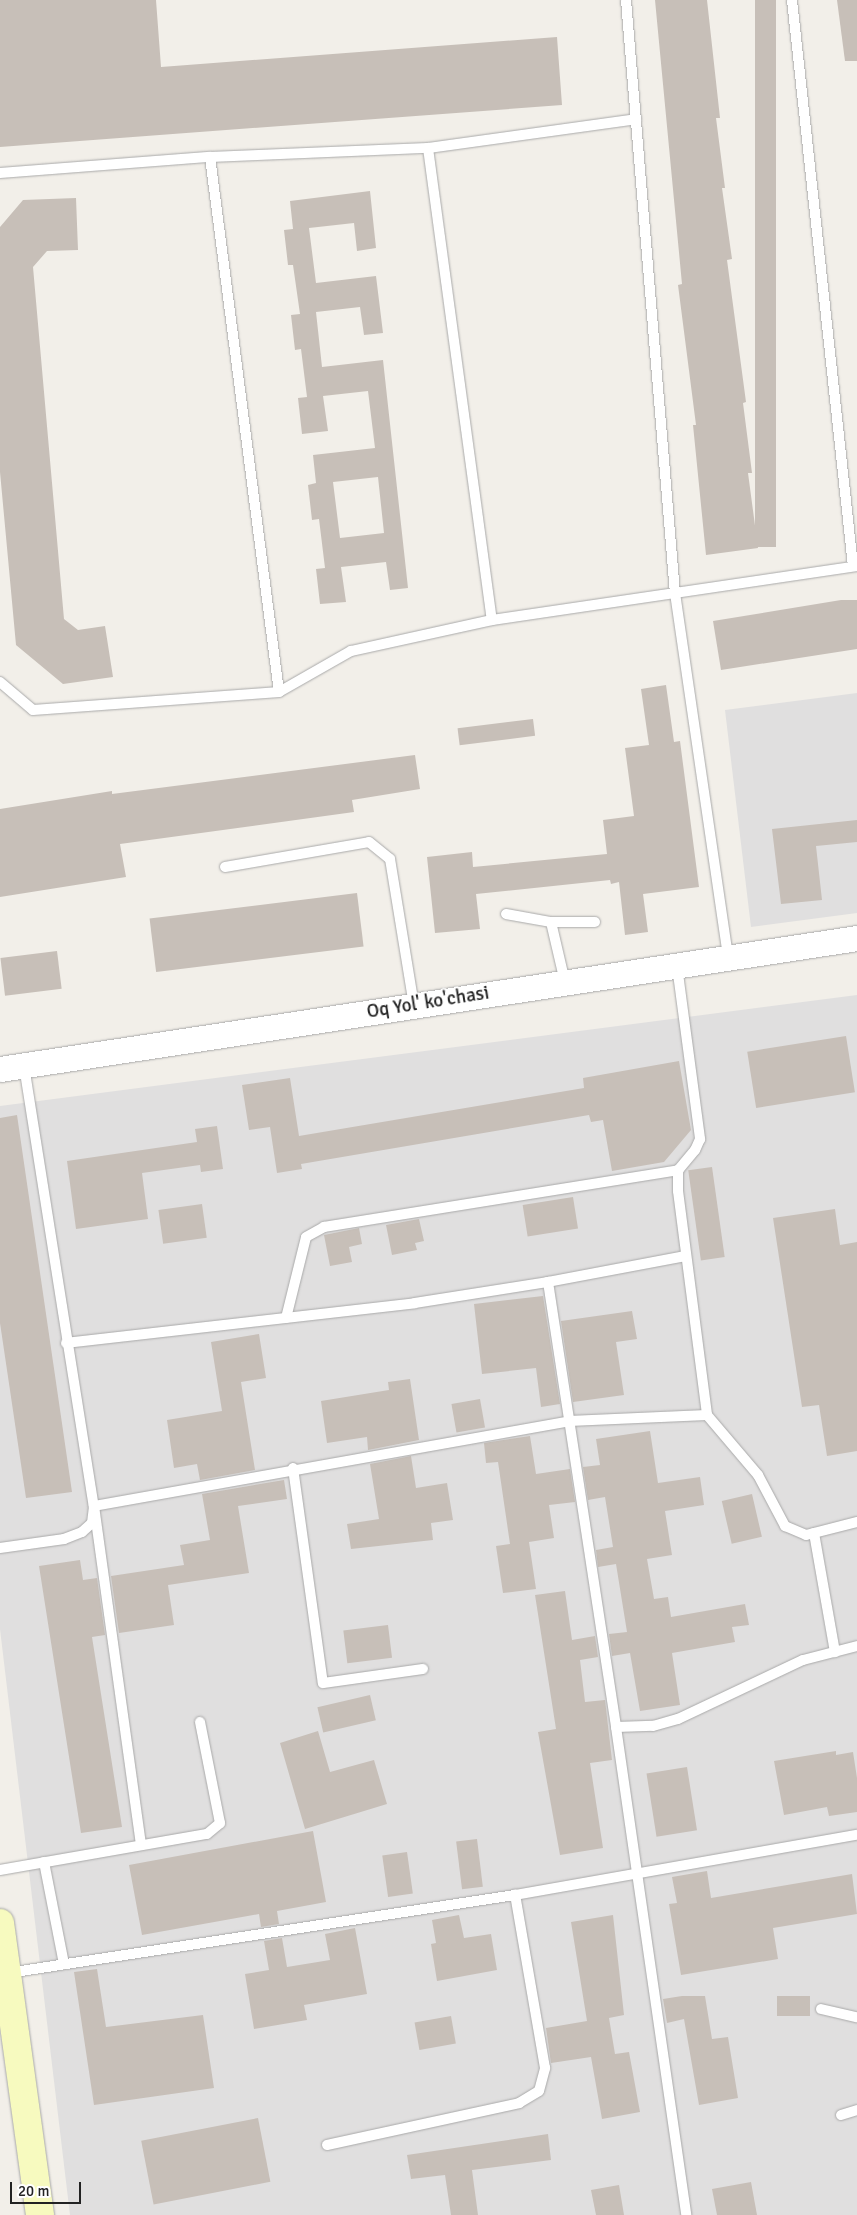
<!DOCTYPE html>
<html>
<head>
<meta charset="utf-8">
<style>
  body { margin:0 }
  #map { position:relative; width:857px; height:2215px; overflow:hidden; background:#f2efe9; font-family:Signika,sans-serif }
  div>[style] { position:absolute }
  .residential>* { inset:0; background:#e0dfdf }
  .building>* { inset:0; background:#c7bfb8; transform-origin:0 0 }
  .roads { filter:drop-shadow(0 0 1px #a9a9a9) drop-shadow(0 0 1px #a9a9a9) }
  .service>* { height:10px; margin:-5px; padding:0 5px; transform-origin:5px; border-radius:5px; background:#fff }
  .tertiary>* { height:25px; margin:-12.5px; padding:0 12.5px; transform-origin:12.5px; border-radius:12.5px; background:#fff }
  .secondary>* { height:28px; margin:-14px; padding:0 14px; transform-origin:14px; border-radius:14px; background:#f7fabf }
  span { translate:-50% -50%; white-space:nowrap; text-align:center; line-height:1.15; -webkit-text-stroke:4px #fff; paint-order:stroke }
  .street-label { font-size:19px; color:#222 }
  .scale { position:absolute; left:10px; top:2182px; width:71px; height:22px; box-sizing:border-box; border:2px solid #222; border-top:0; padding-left:6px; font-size:15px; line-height:18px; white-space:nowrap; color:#222; -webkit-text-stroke:4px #fff; paint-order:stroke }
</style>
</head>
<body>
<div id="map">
  <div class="residential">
    <div style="clip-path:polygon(857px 693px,857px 913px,751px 927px,725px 710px)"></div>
    <div style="clip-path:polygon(857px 995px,857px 2215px,70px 2215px,0 1629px,0 1106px)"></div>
  </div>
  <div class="building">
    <div style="clip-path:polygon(0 0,156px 0,161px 67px,557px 37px,562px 105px,0 147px)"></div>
    <div style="clip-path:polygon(655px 0,707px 0,720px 118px,716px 118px,725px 188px,722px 188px,732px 259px,727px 260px,746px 402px,743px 403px,752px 473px,748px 473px,758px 548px,706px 555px,693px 425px,696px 425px,678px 285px,682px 284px)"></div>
    <div style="left:755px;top:0;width:21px;height:547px"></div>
    <div style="clip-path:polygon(837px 0,857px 0,857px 61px,845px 61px)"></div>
    <div style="clip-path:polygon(evenodd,370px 191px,376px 248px,357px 251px,354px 223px,309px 228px,316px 283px,376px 276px,383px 333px,364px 335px,360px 307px,316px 312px,322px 367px,383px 360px,408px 588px,390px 590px,386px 562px,341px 567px,346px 602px,320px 604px,316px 569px,325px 568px,319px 519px,312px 520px,308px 485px,316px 483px,313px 455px,375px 448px,368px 391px,323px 396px,328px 431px,302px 434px,298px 398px,307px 397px,301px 349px,295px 350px,291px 315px,300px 314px,293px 265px,288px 265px,284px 230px,293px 229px,290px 201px,370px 191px,378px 477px,384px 533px,340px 538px,333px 482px,378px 477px)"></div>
    <div style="clip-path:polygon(76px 198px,78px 250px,47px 251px,33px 267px,64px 619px,78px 630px,105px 626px,113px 677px,63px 684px,16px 645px,0 472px,0 227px,23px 200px)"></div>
    <div style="clip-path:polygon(841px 600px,857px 600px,857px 649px,721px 670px,713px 621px)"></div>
    <div style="clip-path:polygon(666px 685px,674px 742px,680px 741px,699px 887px,643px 894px,648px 932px,625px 935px,619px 882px,611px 884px,610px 880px,476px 894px,480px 929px,435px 933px,427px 857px,472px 852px,473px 867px,607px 854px,603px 820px,634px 816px,625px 748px,649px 745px,641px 689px)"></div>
    <div style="left:533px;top:719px;width:17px;height:76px;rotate:83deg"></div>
    <div style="clip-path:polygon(415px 755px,420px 789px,352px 800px,354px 812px,120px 844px,126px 877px,0 897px,0 809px,112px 791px,112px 794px)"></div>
    <div style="clip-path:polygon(857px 820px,857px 842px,816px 846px,822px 900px,781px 904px,772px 829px)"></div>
    <div style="left:357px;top:893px;width:54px;height:209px;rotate:83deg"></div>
    <div style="left:57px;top:951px;width:38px;height:57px;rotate:83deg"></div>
    <div style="left:846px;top:1036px;width:57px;height:100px;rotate:81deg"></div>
    <div style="clip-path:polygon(679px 1061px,691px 1130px,664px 1162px,612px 1171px,603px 1120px,591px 1122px,589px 1115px,301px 1164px,302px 1169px,277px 1173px,270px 1127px,249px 1130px,242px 1085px,290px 1078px,299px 1136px,584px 1088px,583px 1078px)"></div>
    <div style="clip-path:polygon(17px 1115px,72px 1492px,26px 1498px,0 1323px,0 1118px)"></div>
    <div style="clip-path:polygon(217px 1126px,223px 1169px,201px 1172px,200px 1165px,142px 1173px,148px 1219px,76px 1229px,67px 1161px,197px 1142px,195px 1129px)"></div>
    <div style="left:712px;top:1167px;width:91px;height:24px;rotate:82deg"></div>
    <div style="left:573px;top:1197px;width:32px;height:51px;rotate:81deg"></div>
    <div style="left:202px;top:1204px;width:34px;height:44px;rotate:82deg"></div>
    <div style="clip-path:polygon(835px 1209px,840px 1245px,857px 1242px,857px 1451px,827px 1456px,819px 1405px,802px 1407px,773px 1218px)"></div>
    <div style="clip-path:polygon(419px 1219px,424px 1241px,415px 1243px,417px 1250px,392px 1255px,386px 1225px)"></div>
    <div style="clip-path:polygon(359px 1228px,362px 1244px,349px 1247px,352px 1262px,330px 1266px,324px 1235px)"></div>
    <div style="clip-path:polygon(543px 1296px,560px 1404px,541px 1407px,536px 1368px,482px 1374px,474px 1304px)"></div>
    <div style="clip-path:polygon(632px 1311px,637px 1339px,616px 1342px,624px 1395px,573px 1402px,561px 1321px)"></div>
    <div style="clip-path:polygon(259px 1334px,266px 1378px,241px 1382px,255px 1470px,200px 1480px,197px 1464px,174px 1468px,167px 1420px,222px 1411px,211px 1342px)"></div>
    <div style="clip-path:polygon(410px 1379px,419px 1440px,368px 1450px,367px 1437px,327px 1443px,321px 1401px,389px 1390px,388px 1382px)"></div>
    <div style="left:480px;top:1399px;width:29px;height:29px;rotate:80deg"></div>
    <div style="clip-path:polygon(650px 1431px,658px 1483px,700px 1477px,704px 1505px,665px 1511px,672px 1555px,647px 1559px,654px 1599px,668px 1597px,671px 1617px,745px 1604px,749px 1625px,732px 1627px,735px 1642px,672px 1653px,680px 1705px,640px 1711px,630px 1653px,612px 1656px,609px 1634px,627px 1632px,616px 1564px,598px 1567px,596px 1550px,613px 1547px,605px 1497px,588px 1500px,583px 1467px,600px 1465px,596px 1439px)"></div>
    <div style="clip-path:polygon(530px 1436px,536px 1474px,570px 1469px,575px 1502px,549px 1505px,554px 1538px,529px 1542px,536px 1589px,503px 1593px,496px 1546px,510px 1544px,498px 1462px,486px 1463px,484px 1443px)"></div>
    <div style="clip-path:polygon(411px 1456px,416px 1488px,447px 1483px,453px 1520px,431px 1523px,433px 1540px,351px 1549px,347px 1524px,379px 1519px,370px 1464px)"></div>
    <div style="clip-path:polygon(284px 1480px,287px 1499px,238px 1506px,249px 1573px,168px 1585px,174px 1625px,119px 1633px,111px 1576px,184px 1565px,180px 1545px,210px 1540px,202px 1494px)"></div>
    <div style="left:752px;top:1494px;width:44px;height:31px;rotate:77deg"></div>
    <div style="clip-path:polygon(80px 1560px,83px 1580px,97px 1578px,105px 1635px,92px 1637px,122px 1827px,81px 1833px,39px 1566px)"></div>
    <div style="clip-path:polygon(565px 1591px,572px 1640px,595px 1636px,598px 1657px,580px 1660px,585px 1702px,605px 1700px,612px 1760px,590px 1763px,603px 1848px,560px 1855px,538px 1732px,556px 1729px,535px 1595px)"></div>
    <div style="left:388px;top:1625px;width:33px;height:45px;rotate:83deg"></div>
    <div style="left:370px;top:1695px;width:26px;height:54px;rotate:77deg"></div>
    <div style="clip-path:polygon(318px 1731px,330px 1772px,374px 1760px,387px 1804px,305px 1829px,280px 1743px)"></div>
    <div style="clip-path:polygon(836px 1751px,836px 1755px,853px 1752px,857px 1778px,857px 1812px,829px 1816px,827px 1807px,784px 1815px,774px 1761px)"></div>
    <div style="left:687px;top:1767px;width:64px;height:41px;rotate:81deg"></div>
    <div style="clip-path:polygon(313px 1831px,326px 1902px,277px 1911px,279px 1924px,261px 1927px,259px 1914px,142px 1935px,129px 1865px)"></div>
    <div style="left:477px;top:1839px;width:48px;height:21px;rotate:83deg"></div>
    <div style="left:407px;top:1852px;width:42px;height:25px;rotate:82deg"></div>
    <div style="clip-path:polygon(707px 1871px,711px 1898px,852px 1874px,857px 1914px,773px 1928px,778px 1959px,681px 1975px,669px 1904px,677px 1903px,672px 1877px)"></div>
    <div style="clip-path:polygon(459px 1915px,464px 1938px,491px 1934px,497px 1970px,437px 1981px,431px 1944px,436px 1943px,432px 1920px)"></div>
    <div style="clip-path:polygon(613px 1915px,624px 2015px,609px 2018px,615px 2054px,629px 2052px,640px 2112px,602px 2119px,591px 2057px,551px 2063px,546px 2028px,587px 2021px,571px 1922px)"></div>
    <div style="clip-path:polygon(355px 1928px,367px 1994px,304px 2005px,307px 2020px,254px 2029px,245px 1974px,269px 1970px,264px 1941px,282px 1938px,287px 1967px,330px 1960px,325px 1934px)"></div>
    <div style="clip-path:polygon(97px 1969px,106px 2027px,203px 2015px,214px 2088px,94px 2105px,74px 1972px)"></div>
    <div style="clip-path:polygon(682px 1996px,705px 1996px,712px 2039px,728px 2037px,738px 2098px,699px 2105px,684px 2019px,667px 2023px,663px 1999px)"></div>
    <div style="left:777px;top:1996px;width:33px;height:20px"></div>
    <div style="left:451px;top:2016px;width:28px;height:37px;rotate:80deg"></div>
    <div style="left:258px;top:2118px;width:65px;height:119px;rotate:79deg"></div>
    <div style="clip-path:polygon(548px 2134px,551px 2160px,472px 2170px,478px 2215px,451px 2215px,445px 2175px,411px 2179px,407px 2155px)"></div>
    <div style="clip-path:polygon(751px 2182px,757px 2215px,717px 2215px,712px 2189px)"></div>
    <div style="clip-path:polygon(619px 2185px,624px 2215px,596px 2215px,591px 2190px)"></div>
  </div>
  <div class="roads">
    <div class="service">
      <div style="left:626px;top:0;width:595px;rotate:85.28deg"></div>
      <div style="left:675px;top:593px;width:368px;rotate:81.7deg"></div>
      <div style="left:792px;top:0;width:569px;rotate:83.85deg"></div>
      <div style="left:428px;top:148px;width:476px;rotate:82.3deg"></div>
      <div style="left:210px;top:157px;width:539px;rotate:82.65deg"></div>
      <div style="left:0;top:173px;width:211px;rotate:-4.4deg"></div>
      <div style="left:210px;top:157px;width:218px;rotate:-2.4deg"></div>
      <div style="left:428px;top:148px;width:210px;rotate:-7.9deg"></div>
      <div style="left:0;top:682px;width:43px;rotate:40.3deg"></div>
      <div style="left:33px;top:710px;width:247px;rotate:-4.2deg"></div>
      <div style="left:279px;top:692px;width:83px;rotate:-29.7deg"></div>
      <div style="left:351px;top:651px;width:144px;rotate:-12.4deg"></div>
      <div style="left:492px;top:620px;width:369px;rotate:-8.4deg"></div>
      <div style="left:225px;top:867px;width:146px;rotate:-9.8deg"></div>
      <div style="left:369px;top:842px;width:27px;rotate:39deg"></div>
      <div style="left:390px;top:859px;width:149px;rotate:80.7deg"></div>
      <div style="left:506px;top:914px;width:46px;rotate:10.1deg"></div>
      <div style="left:551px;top:922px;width:44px"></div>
      <div style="left:551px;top:922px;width:62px;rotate:76.9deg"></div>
      <div style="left:677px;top:966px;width:175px;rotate:82.4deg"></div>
      <div style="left:700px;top:1139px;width:12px;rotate:114deg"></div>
      <div style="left:695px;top:1150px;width:26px;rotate:130deg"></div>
      <div style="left:678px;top:1170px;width:21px;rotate:90deg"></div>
      <div style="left:678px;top:1191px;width:226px;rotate:82.6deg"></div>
      <div style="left:24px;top:1066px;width:446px;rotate:81deg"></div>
      <div style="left:94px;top:1506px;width:342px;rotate:82.1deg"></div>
      <div style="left:548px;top:1282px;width:139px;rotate:-10.7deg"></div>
      <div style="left:286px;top:1318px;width:83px;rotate:-76.1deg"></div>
      <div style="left:306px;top:1237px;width:21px;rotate:-29deg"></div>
      <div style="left:324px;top:1227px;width:359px;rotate:-9.1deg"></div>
      <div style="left:66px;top:1343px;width:351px;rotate:-6.5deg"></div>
      <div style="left:415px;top:1303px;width:135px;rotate:-9deg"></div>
      <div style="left:548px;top:1282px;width:450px;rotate:81.3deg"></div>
      <div style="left:616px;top:1727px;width:493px;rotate:81.8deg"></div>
      <div style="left:293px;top:1468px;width:217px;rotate:82.1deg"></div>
      <div style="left:323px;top:1683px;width:101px;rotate:-8deg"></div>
      <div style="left:814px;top:1533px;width:121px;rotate:80deg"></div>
      <div style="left:0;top:1548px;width:65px;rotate:-8deg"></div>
      <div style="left:64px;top:1539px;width:19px;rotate:-21deg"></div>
      <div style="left:82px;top:1532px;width:13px;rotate:-42deg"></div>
      <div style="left:92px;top:1523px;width:17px;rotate:-83deg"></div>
      <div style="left:94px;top:1506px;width:483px;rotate:-10.1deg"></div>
      <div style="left:569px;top:1421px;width:138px;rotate:-2.5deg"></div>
      <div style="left:707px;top:1415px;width:79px;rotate:49.6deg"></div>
      <div style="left:758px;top:1475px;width:58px;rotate:62.1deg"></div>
      <div style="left:785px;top:1526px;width:23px;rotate:23deg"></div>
      <div style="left:806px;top:1535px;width:53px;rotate:-14.3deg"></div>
      <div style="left:616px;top:1727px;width:37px;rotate:-2deg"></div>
      <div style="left:653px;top:1726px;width:26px;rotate:-16deg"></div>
      <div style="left:678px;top:1719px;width:138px;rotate:-25.3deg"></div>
      <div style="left:803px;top:1660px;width:56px;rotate:-14.5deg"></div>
      <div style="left:44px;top:1862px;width:104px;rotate:78.9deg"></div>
      <div style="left:0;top:1870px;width:210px;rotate:-9.9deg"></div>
      <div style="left:207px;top:1834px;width:17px;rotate:-40deg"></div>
      <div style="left:220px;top:1823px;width:103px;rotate:-101.2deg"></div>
      <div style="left:8px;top:1973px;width:513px;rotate:-8.75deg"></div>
      <div style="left:515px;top:1895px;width:347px;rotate:-10deg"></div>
      <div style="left:821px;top:2009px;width:37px;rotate:13deg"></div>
      <div style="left:841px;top:2115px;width:17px;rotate:-17deg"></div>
      <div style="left:327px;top:2145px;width:197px;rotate:-12.3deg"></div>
      <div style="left:519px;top:2103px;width:23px;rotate:-31deg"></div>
      <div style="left:539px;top:2091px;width:24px;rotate:-75deg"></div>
      <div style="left:545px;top:2068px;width:176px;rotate:-99.8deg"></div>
    </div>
    <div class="tertiary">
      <div style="left:0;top:1069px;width:867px;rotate:-8.69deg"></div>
    </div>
    <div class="secondary">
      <div style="left:0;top:1923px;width:295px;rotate:82.2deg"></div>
    </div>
  </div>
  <div class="street-label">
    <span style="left:428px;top:1003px;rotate:-9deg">Oq Yol' ko'chasi</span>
  </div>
  <div class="scale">20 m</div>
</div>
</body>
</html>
